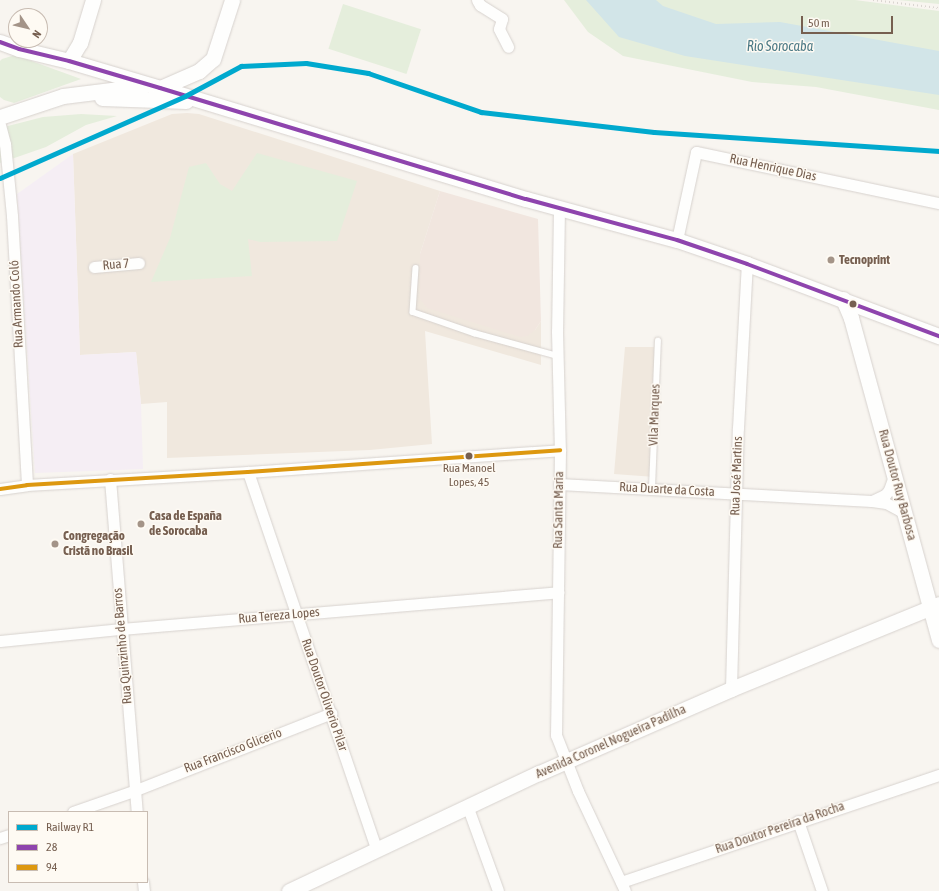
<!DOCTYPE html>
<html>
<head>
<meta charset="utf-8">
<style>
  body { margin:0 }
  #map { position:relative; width:939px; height:891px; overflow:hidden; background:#f8f5f0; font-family:"Asap Condensed",sans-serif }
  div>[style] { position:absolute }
  .residential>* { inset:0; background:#f0e8de }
  .commercial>* { inset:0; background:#f1e6df }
  .education>* { inset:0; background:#f5eef4 }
  .green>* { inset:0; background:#e5eedc; transform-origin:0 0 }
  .water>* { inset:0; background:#d2e5e8 }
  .path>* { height:2px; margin-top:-1px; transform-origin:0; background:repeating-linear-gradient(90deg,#dad5d1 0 1px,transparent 0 4px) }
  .roads { filter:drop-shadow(0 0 1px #d7d2ce) drop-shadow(0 0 1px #d7d2ce) }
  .lane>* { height:5.5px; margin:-2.75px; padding:0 2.75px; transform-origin:2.75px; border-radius:2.75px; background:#fefefd }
  .street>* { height:11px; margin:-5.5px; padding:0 5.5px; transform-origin:5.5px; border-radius:5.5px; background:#fefefd }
  .secondary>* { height:15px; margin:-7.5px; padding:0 7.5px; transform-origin:7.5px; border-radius:7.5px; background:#fefefd }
  .bus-1>* { height:4px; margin:-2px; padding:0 2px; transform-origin:2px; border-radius:2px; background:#8e44ad }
  .bus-2>* { height:4px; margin:-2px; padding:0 2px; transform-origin:2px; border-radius:2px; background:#dd9810 }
  .rail-1>* { height:5px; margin:-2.5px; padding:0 2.5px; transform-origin:2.5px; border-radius:2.5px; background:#00a9ce }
  .dots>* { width:11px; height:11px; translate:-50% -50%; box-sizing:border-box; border:2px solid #fefaf3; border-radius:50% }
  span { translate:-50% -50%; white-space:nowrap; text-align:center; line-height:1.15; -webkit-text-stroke:3px #fefaf3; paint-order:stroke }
  .bus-label { font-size:12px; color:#765f50 }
  .street-label { font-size:13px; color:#765f50 }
  .poi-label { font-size:13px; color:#765f50; font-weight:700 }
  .left { translate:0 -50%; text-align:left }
  .water-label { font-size:14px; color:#4c7a86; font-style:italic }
  .legend { position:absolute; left:8px; top:811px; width:140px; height:72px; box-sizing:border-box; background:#fefaf3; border:1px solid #c8bcb2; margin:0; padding:5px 7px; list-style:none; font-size:12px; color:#765f50 }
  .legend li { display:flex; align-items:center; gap:8px; height:20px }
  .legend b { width:20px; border:1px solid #c8bcb2 }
  .north { position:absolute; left:8px; top:8px; width:40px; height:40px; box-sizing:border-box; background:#fefaf3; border:1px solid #c8bcb2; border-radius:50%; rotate:125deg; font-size:11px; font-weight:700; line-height:16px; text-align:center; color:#765f50 }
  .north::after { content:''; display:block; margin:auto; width:14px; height:18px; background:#a49488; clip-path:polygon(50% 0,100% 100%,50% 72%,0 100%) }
  .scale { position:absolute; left:801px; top:16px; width:92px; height:18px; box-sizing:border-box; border:2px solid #765f50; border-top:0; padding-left:5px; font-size:12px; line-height:14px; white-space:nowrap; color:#765f50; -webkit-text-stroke:3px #fefaf3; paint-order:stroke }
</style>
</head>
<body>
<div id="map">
  <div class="residential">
    <div style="clip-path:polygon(187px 113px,199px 114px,440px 191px,420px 254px,535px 330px,541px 321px,541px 365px,425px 331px,432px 444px,370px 450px,167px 458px,167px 402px,141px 404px,136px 352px,80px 355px,73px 154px,172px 114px)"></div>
    <div style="clip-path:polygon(655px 337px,661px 338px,655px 477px,614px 474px,625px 347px,654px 347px)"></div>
  </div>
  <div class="commercial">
    <div style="clip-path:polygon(440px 191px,538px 219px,541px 321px,535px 330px,527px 336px,520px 337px,427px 308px,420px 299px,420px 254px)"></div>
  </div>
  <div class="education">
    <div style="clip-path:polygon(73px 154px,80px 355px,136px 352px,141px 404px,143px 469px,35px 473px,17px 194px)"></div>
  </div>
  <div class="green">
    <div style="clip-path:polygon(564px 0,855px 0,939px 11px,939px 110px,816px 87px,752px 82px,623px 56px,588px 32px)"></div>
    <div style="clip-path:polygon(898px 0,939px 0,939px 4px)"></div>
    <div style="left:343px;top:4px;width:82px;height:47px;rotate:18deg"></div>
    <div style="clip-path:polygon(15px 55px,81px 79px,14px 103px,4px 100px,0 97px,0 61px,2px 59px)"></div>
    <div style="clip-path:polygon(81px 114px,117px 116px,86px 125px,46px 147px,0 163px,0 128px,43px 117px)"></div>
    <div style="clip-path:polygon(257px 153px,357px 181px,337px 241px,260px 242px,248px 239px,252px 276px,151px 282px,170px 238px,189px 167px,206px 163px,220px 184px,232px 191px)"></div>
  </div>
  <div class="water">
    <div style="clip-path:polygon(586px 0,656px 0,663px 6px,716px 24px,780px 22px,939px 51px,939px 95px,685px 56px,619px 37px)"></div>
  </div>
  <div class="path">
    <div style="left:873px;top:0;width:66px;rotate:6.9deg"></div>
  </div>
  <div class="roads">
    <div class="lane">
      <div style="left:416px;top:268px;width:44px;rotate:93.9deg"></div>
      <div style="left:413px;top:312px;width:65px;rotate:19deg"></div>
      <div style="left:474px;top:333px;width:87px;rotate:15.3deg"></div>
      <div style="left:652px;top:488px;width:147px;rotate:-87.7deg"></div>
    </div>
    <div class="street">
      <div style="left:477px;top:0;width:6px;rotate:59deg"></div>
      <div style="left:480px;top:5px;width:26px;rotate:32deg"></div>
      <div style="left:502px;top:19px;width:10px;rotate:107deg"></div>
      <div style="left:499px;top:29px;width:20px;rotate:63deg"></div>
      <div style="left:0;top:125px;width:20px;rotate:75deg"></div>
      <div style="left:5px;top:144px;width:72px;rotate:84.4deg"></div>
      <div style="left:12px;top:216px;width:269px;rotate:86.8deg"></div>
      <div style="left:559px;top:208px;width:123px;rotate:90.9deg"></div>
      <div style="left:557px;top:331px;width:119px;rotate:88.6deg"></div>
      <div style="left:560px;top:450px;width:285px;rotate:90.8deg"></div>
      <div style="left:556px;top:735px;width:60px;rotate:68.6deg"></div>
      <div style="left:578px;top:791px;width:110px;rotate:64.8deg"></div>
      <div style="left:677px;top:240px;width:90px;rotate:-77.8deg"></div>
      <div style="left:696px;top:152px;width:248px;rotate:11.9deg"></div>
      <div style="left:94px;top:267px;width:45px;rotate:-5.1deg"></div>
      <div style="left:248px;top:472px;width:399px;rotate:71.2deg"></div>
      <div style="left:110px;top:479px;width:334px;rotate:85.4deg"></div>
      <div style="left:559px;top:484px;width:313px;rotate:3.1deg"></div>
      <div style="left:872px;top:501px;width:14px;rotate:8deg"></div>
      <div style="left:886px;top:503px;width:21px;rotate:28deg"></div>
      <div style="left:0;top:489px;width:27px;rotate:-8deg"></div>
      <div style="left:27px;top:485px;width:221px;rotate:-3.4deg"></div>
      <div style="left:248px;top:472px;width:313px;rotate:-4deg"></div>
      <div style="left:872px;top:501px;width:14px;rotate:-25deg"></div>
      <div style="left:885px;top:495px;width:6px;rotate:-51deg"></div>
      <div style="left:889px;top:490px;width:15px;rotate:-70deg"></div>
      <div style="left:0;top:641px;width:122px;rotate:-5.7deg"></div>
      <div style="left:121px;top:629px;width:439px;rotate:-4.8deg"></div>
      <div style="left:731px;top:689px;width:261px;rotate:-88.5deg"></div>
      <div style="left:738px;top:428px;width:164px;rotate:-86.9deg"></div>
      <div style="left:468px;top:808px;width:88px;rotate:70.1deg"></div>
      <div style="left:73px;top:812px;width:67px;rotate:-19.2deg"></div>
      <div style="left:136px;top:790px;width:210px;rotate:-21.5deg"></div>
      <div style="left:798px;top:821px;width:74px;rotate:71.1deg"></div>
      <div style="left:0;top:838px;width:9px;rotate:-18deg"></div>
      <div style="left:143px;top:882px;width:9px;rotate:84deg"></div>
      <div style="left:621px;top:882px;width:336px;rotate:-18.6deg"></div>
    </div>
    <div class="secondary">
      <div style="left:0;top:42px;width:20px;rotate:20deg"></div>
      <div style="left:19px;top:49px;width:51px;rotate:13.5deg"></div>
      <div style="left:69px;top:61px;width:95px;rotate:16.5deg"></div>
      <div style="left:160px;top:88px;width:382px;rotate:16.9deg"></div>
      <div style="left:526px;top:199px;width:156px;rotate:15.2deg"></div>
      <div style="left:677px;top:240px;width:74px;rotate:18.9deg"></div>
      <div style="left:747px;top:264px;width:205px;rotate:20.6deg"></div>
      <div style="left:69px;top:61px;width:21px;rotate:-59deg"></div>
      <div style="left:80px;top:43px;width:45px;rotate:-73.2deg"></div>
      <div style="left:160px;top:88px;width:43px;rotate:-23.6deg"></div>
      <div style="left:199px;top:71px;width:18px;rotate:-41deg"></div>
      <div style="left:213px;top:59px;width:62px;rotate:-72.1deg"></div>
      <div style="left:102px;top:98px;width:84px;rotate:2deg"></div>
      <div style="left:0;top:117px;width:66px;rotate:-18.4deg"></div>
      <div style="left:63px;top:96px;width:81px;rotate:-7.1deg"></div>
      <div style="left:843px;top:299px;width:21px;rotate:67deg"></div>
      <div style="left:851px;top:318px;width:334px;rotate:74.7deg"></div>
      <div style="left:289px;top:891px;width:276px;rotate:-25.3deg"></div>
      <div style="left:539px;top:773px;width:210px;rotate:-23.6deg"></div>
      <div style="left:731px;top:689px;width:225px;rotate:-22.2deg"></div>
    </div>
  </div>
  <div class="bus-1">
    <div style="left:0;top:42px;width:20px;rotate:20deg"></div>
    <div style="left:19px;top:49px;width:51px;rotate:13.5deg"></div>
    <div style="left:69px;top:61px;width:95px;rotate:16.5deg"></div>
    <div style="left:160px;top:88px;width:382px;rotate:16.9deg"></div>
    <div style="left:526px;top:199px;width:156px;rotate:15.2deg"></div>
    <div style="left:677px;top:240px;width:74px;rotate:18.9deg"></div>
    <div style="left:747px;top:264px;width:205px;rotate:20.6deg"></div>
  </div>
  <div class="bus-2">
    <div style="left:0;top:489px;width:27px;rotate:-8deg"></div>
    <div style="left:27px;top:485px;width:221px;rotate:-3.4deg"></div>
    <div style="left:248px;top:472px;width:313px;rotate:-4deg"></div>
  </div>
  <div class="rail-1">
    <div style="left:0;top:178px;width:202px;rotate:-23.9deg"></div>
    <div style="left:185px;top:96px;width:64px;rotate:-28.2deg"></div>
    <div style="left:241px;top:66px;width:65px;rotate:-2.6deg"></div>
    <div style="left:306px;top:63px;width:63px;rotate:9.2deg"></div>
    <div style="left:368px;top:73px;width:120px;rotate:19deg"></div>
    <div style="left:481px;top:112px;width:174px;rotate:6.6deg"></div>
    <div style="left:654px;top:132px;width:286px;rotate:3.8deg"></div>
  </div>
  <div class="dots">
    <div style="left:831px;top:260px;background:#a49488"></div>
    <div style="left:853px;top:304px;background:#765f50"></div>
    <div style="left:469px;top:456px;background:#765f50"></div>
    <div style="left:141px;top:524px;background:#a49488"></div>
    <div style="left:55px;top:544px;background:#a49488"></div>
  </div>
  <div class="bus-label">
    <span style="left:469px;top:476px">Rua Manoel<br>Lopes, 45</span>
  </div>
  <div class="street-label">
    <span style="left:773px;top:168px;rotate:12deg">Rua Henrique Dias</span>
    <span style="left:116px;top:265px;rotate:-5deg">Rua 7</span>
    <span style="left:17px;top:304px;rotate:-93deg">Rua Armando Coló</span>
    <span style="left:655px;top:415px;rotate:-88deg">Vila Marques</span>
    <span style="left:737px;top:476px;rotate:-88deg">Rua José Martins</span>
    <span style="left:897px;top:485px;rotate:75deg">Rua Doutor Ruy Barbosa</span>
    <span style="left:667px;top:490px;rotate:3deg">Rua Duarte da Costa</span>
    <span style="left:559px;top:510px;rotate:-89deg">Rua Santa Maria</span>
    <span style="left:279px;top:616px;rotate:-5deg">Rua Tereza Lopes</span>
    <span style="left:123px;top:646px;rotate:-95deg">Rua Quinzinho de Barros</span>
    <span style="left:324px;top:695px;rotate:71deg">Rua Doutor Oliverio Pilar</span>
    <span style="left:611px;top:742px;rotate:-24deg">Avenida Coronel Nogueira Padilha</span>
    <span style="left:233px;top:751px;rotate:-21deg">Rua Francisco Glicerio</span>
    <span style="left:780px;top:828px;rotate:-19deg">Rua Doutor Pereira da Rocha</span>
  </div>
  <div class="poi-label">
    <span class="left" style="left:839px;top:260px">Tecnoprint</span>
    <span class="left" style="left:149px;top:524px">Casa de España<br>de Sorocaba</span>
    <span class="left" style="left:63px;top:544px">Congregação<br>Cristã no Brasil</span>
  </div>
  <div class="water-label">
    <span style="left:780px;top:46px">Rio Sorocaba</span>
  </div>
  <ul class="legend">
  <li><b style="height:5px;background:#00a9ce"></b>Railway R1</li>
  <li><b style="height:5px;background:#8e44ad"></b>28</li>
  <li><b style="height:5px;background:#dd9810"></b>94</li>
  </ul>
  <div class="north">N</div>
  <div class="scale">50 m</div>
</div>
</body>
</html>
